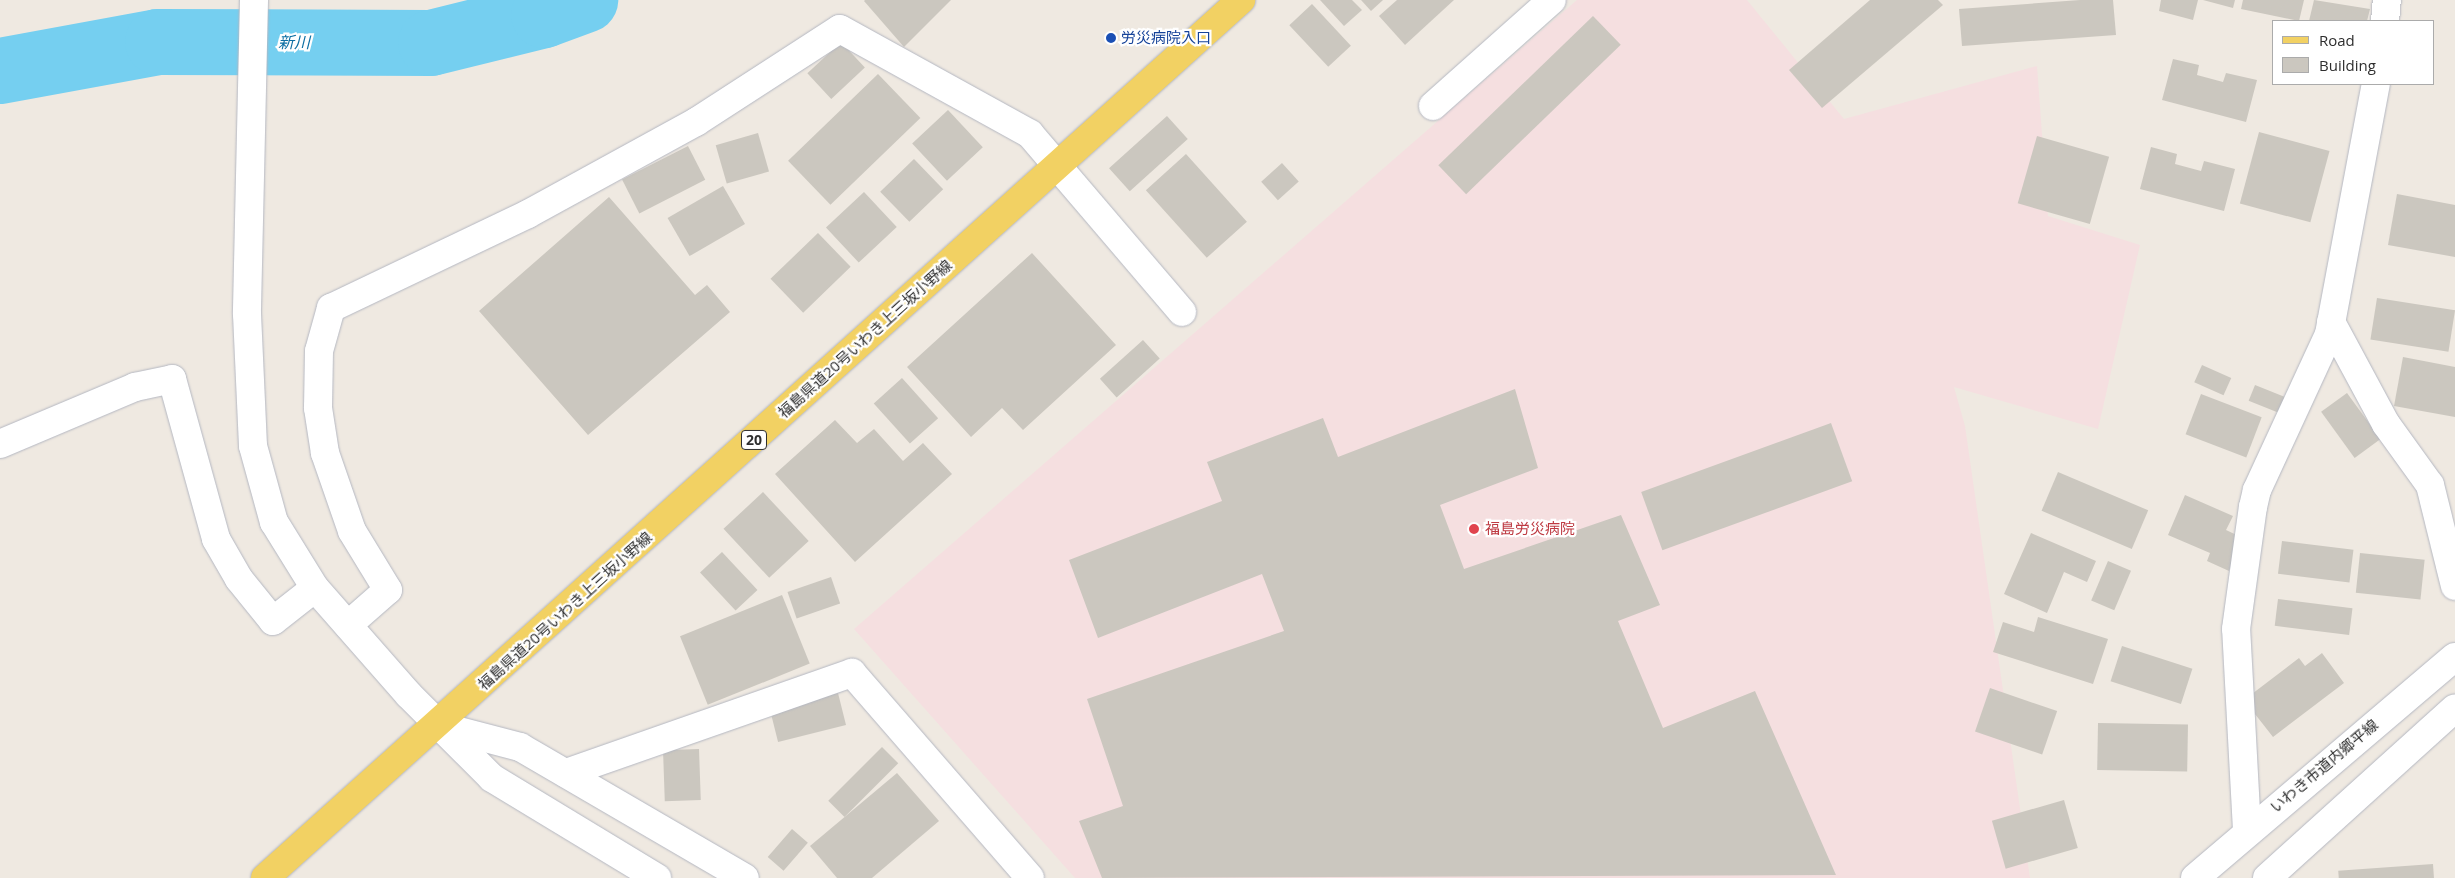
<!DOCTYPE html>
<html>
<head>
<meta charset="utf-8">
<style>
  body { margin:0 }
  #map { position:relative; width:2455px; height:878px; overflow:hidden; background:#efe9e1; font-family:"Open Sans","Noto Sans JP",sans-serif }
  div>[style] { position:absolute }
  .medical>* { inset:0; background:#f5dfe0 }
  .river>* { height:66px; margin:-33px; padding:0 33px; transform-origin:33px; border-radius:33px; background:#75cff0 }
  .building>* { inset:0; background:#cbc7bf; transform-origin:0 0 }
  .roads { filter:drop-shadow(0 0 1px #b4b7c1) drop-shadow(0 0 1px #b4b7c1) }
  .street>* { height:28px; margin:-14px; padding:0 14px; transform-origin:14px; border-radius:14px; background:#fff }
  .secondary>* { height:28px; margin:-14px; padding:0 14px; transform-origin:14px; border-radius:14px; background:#fff }
  .primary>* { height:28px; margin:-14px; padding:0 14px; transform-origin:14px; border-radius:14px; background:#f2d163 }
  .dots>* { width:14px; height:14px; translate:-50% -50%; box-sizing:border-box; border:2px solid #fff; border-radius:50% }
  span { translate:-50% -50%; white-space:nowrap; text-align:center; line-height:1.15; -webkit-text-stroke:4.5px #fff; paint-order:stroke }
  .shield-label span { padding:1px 4px; background:#fff; border:1px solid; border-radius:4px; -webkit-text-stroke-width:0 }
  .shield-label { font-size:14px; color:#2e2e2e; font-weight:700 }
  .transit-label { font-size:15px; color:#164399 }
  .left { translate:0 -50%; text-align:left }
  .street-label { font-size:15px; color:#2e2e2e }
  .health-label { font-size:15px; color:#be3a42 }
  .water-label { font-size:16px; color:#0d6fa3; font-style:italic }
  .legend { position:absolute; left:2272px; top:20px; width:162px; height:65px; box-sizing:border-box; background:#fff; border:1px solid #ababab; margin:0; padding:6px 9px; list-style:none; font-size:15px; color:#2e2e2e }
  .legend li { display:flex; align-items:center; gap:10px; height:25px }
  .legend b { width:25px; border:1px solid #ababab }
</style>
</head>
<body>
<div id="map">
  <div class="medical">
    <div style="clip-path:polygon(1577px 0,1747px 0,1844px 119px,2037px 66px,2048px 216px,2140px 245px,2098px 429px,1954px 387px,1965px 426px,2030px 878px,1075px 878px,854px 629px)"></div>
  </div>
  <div class="river">
    <div style="left:0;top:71px;width:161px;rotate:-10.4deg"></div>
    <div style="left:158px;top:42px;width:273px;rotate:0.2deg"></div>
    <div style="left:431px;top:43px;width:116px;rotate:-13.9deg"></div>
    <div style="left:544px;top:15px;width:44px;rotate:-20.1deg"></div>
  </div>
  <div class="building">
    <div style="clip-path:polygon(951px 0,904px 47px,864px 1px,865px 0)"></div>
    <div style="clip-path:polygon(1320px 0,1352px 0,1362px 10px,1344px 26px)"></div>
    <div style="clip-path:polygon(1361px 0,1383px 0,1371px 11px)"></div>
    <div style="clip-path:polygon(1397px 0,1454px 0,1405px 45px,1379px 16px)"></div>
    <div style="clip-path:polygon(1870px 0,1938px 0,1943px 5px,1822px 108px,1789px 70px)"></div>
    <div style="clip-path:polygon(2080px 0,2113px 0,2116px 35px,1962px 46px,1959px 9px)"></div>
    <div style="clip-path:polygon(2161px 0,2198px 0,2193px 20px,2159px 11px)"></div>
    <div style="clip-path:polygon(2203px 0,2235px 0,2233px 8px)"></div>
    <div style="clip-path:polygon(2243px 0,2304px 0,2299px 21px,2241px 9px)"></div>
    <div style="clip-path:polygon(2314px 0,2370px 9px,2367px 21px,2309px 21px)"></div>
    <div style="left:1312px;top:4px;width:57px;height:31px;rotate:47deg"></div>
    <div style="left:1593px;top:16px;width:40px;height:215px;rotate:46deg"></div>
    <div style="left:841px;top:42px;width:35px;height:46px;rotate:47deg"></div>
    <div style="clip-path:polygon(2173px 59px,2199px 65px,2197px 75px,2223px 82px,2226px 73px,2257px 80px,2246px 122px,2162px 100px)"></div>
    <div style="left:878px;top:74px;width:61px;height:125px;rotate:46deg"></div>
    <div style="left:948px;top:110px;width:51px;height:49px;rotate:47deg"></div>
    <div style="left:1167px;top:116px;width:31px;height:78px;rotate:48deg"></div>
    <div style="left:2259px;top:132px;width:73px;height:74px;rotate:15deg"></div>
    <div style="left:758px;top:133px;width:40px;height:44px;rotate:74deg"></div>
    <div style="left:2037px;top:136px;width:75px;height:70px;rotate:16deg"></div>
    <div style="left:688px;top:146px;width:38px;height:74px;rotate:63deg"></div>
    <div style="clip-path:polygon(2151px 147px,2177px 154px,2175px 164px,2201px 171px,2204px 161px,2235px 169px,2224px 211px,2140px 189px)"></div>
    <div style="left:1186px;top:154px;width:91px;height:54px;rotate:48deg"></div>
    <div style="left:914px;top:159px;width:42px;height:47px;rotate:46deg"></div>
    <div style="left:1282px;top:163px;width:25px;height:28px;rotate:48deg"></div>
    <div style="left:723px;top:186px;width:44px;height:64px;rotate:60deg"></div>
    <div style="left:864px;top:192px;width:48px;height:52px;rotate:47deg"></div>
    <div style="clip-path:polygon(2397px 194px,2455px 205px,2455px 257px,2388px 245px)"></div>
    <div style="clip-path:polygon(609px 197px,695px 295px,707px 285px,730px 312px,588px 435px,479px 311px)"></div>
    <div style="left:818px;top:233px;width:47px;height:66px;rotate:46deg"></div>
    <div style="clip-path:polygon(1032px 253px,1116px 345px,1023px 430px,1002px 408px,971px 437px,907px 367px)"></div>
    <div style="left:2377px;top:298px;width:79px;height:42px;rotate:9deg"></div>
    <div style="left:1143px;top:340px;width:25px;height:58px;rotate:48deg"></div>
    <div style="clip-path:polygon(2403px 357px,2455px 367px,2455px 417px,2394px 406px)"></div>
    <div style="left:2202px;top:365px;width:32px;height:19px;rotate:24deg"></div>
    <div style="left:902px;top:378px;width:54px;height:38px;rotate:48deg"></div>
    <div style="left:2255px;top:385px;width:35px;height:17px;rotate:22deg"></div>
    <div style="clip-path:polygon(1515px 389px,1538px 468px,1440px 505px,1464px 569px,1621px 515px,1660px 605px,1618px 621px,1663px 728px,1755px 691px,1836px 875px,1102px 878px,1079px 821px,1123px 806px,1087px 699px,1284px 631px,1262px 574px,1098px 638px,1069px 560px,1222px 501px,1207px 462px,1323px 418px,1338px 457px)"></div>
    <div style="left:2347px;top:393px;width:57px;height:32px;rotate:54deg"></div>
    <div style="left:2201px;top:394px;width:65px;height:43px;rotate:21deg"></div>
    <div style="clip-path:polygon(835px 420px,857px 443px,874px 429px,903px 461px,923px 443px,952px 474px,855px 562px,775px 474px)"></div>
    <div style="left:1831px;top:423px;width:62px;height:202px;rotate:70deg"></div>
    <div style="left:2058px;top:472px;width:98px;height:42px;rotate:23deg"></div>
    <div style="left:763px;top:492px;width:67px;height:54px;rotate:47deg"></div>
    <div style="clip-path:polygon(2185px 495px,2233px 516px,2226px 530px,2243px 538px,2229px 571px,2207px 561px,2210px 553px,2168px 535px)"></div>
    <div style="clip-path:polygon(2031px 533px,2096px 561px,2087px 582px,2064px 572px,2047px 613px,2004px 594px)"></div>
    <div style="left:2282px;top:541px;width:72px;height:33px;rotate:7deg"></div>
    <div style="left:722px;top:552px;width:52px;height:30px;rotate:47deg"></div>
    <div style="left:2360px;top:553px;width:65px;height:40px;rotate:6deg"></div>
    <div style="left:2108px;top:561px;width:25px;height:43px;rotate:23deg"></div>
    <div style="left:831px;top:577px;width:28px;height:46px;rotate:71deg"></div>
    <div style="left:782px;top:595px;width:74px;height:110px;rotate:68deg"></div>
    <div style="left:2278px;top:599px;width:75px;height:27px;rotate:7deg"></div>
    <div style="clip-path:polygon(2038px 617px,2108px 639px,2093px 684px,1993px 652px,2003px 622px,2034px 632px)"></div>
    <div style="left:2122px;top:646px;width:74px;height:37px;rotate:18deg"></div>
    <div style="clip-path:polygon(2322px 653px,2344px 683px,2273px 737px,2244px 700px,2299px 658px,2305px 666px)"></div>
    <div style="left:1990px;top:688px;width:71px;height:46px;rotate:19deg"></div>
    <div style="left:838px;top:693px;width:33px;height:70px;rotate:76deg"></div>
    <div style="left:2098px;top:723px;width:90px;height:47px;rotate:1deg"></div>
    <div style="left:882px;top:747px;width:23px;height:76px;rotate:45deg"></div>
    <div style="left:699px;top:749px;width:51px;height:36px;rotate:88deg"></div>
    <div style="clip-path:polygon(897px 773px,939px 821px,872px 878px,837px 878px,810px 846px)"></div>
    <div style="left:2064px;top:800px;width:50px;height:75px;rotate:74deg"></div>
    <div style="left:792px;top:829px;width:21px;height:37px;rotate:41deg"></div>
    <div style="left:2433px;top:864px;width:14px;height:95px;rotate:86deg"></div>
  </div>
  <div class="roads">
    <div class="street">
      <div style="left:2385px;top:21px;width:21px;rotate:-85deg"></div>
      <div style="left:1433px;top:106px;width:159px;rotate:-41.7deg"></div>
      <div style="left:2331px;top:322px;width:116px;rotate:61.7deg"></div>
      <div style="left:2386px;top:424px;width:75px;rotate:54.2deg"></div>
      <div style="left:2430px;top:485px;width:104px;rotate:76.1deg"></div>
      <div style="left:0;top:444px;width:147px;rotate:-22.9deg"></div>
      <div style="left:135px;top:387px;width:38px;rotate:-12deg"></div>
      <div style="left:172px;top:379px;width:166px;rotate:74.6deg"></div>
      <div style="left:216px;top:539px;width:46px;rotate:60.1deg"></div>
      <div style="left:239px;top:579px;width:54px;rotate:51deg"></div>
      <div style="left:273px;top:621px;width:53px;rotate:-38.2deg"></div>
      <div style="left:348px;top:625px;width:53px;rotate:-41.2deg"></div>
      <div style="left:388px;top:590px;width:69px;rotate:-121.4deg"></div>
      <div style="left:352px;top:531px;width:83px;rotate:-109.1deg"></div>
      <div style="left:325px;top:453px;width:46px;rotate:-98.8deg"></div>
      <div style="left:318px;top:408px;width:57px;rotate:-89deg"></div>
      <div style="left:319px;top:351px;width:45px;rotate:-74.4deg"></div>
      <div style="left:331px;top:308px;width:218px;rotate:-25.5deg"></div>
      <div style="left:528px;top:214px;width:192px;rotate:-28.7deg"></div>
      <div style="left:696px;top:122px;width:171px;rotate:-32.9deg"></div>
      <div style="left:840px;top:29px;width:217px;rotate:28.9deg"></div>
      <div style="left:1030px;top:134px;width:234px;rotate:49.5deg"></div>
      <div style="left:566px;top:773px;width:303px;rotate:-19.3deg"></div>
      <div style="left:852px;top:673px;width:271px;rotate:49deg"></div>
      <div style="left:2247px;top:830px;width:201px;rotate:-93.1deg"></div>
      <div style="left:2236px;top:629px;width:123px;rotate:-82.1deg"></div>
      <div style="left:2253px;top:507px;width:17px;rotate:-77deg"></div>
      <div style="left:2257px;top:490px;width:172px;rotate:-65.2deg"></div>
      <div style="left:2329px;top:334px;width:254px;rotate:-79.4deg"></div>
    </div>
    <div class="secondary">
      <div style="left:254px;top:0;width:314px;rotate:91.3deg"></div>
      <div style="left:247px;top:314px;width:132px;rotate:87.4deg"></div>
      <div style="left:253px;top:446px;width:79px;rotate:74.6deg"></div>
      <div style="left:274px;top:522px;width:78px;rotate:58.2deg"></div>
      <div style="left:315px;top:588px;width:142px;rotate:48.7deg"></div>
      <div style="left:409px;top:695px;width:117px;rotate:45deg"></div>
      <div style="left:492px;top:778px;width:193px;rotate:31.2deg"></div>
      <div style="left:440px;top:726px;width:83px;rotate:14.7deg"></div>
      <div style="left:520px;top:747px;width:260px;rotate:30.2deg"></div>
      <div style="left:2195px;top:878px;width:341px;rotate:-40.4deg"></div>
      <div style="left:2267px;top:878px;width:253px;rotate:-42.1deg"></div>
    </div>
    <div class="primary">
      <div style="left:265px;top:878px;width:1313px;rotate:-41.97deg"></div>
    </div>
  </div>
  <div class="dots">
    <div style="left:1111px;top:38px;background:#1a4fb4"></div>
    <div style="left:1474px;top:529px;background:#e0444e"></div>
  </div>
  <div class="shield-label">
    <span style="left:754px;top:440px">20</span>
  </div>
  <div class="transit-label">
    <span class="left" style="left:1121px;top:38px">労災病院入口</span>
  </div>
  <div class="street-label">
    <span style="left:865px;top:339px;rotate:-42deg">福島県道20号いわき上三坂小野線</span>
    <span style="left:565px;top:611px;rotate:-42deg">福島県道20号いわき上三坂小野線</span>
    <span style="left:2324px;top:766px;rotate:-40deg">いわき市道内郷平線</span>
  </div>
  <div class="health-label">
    <span class="left" style="left:1485px;top:529px">福島労災病院</span>
  </div>
  <div class="water-label">
    <span style="left:294px;top:42px">新川</span>
  </div>
  <ul class="legend">
  <li><b style="height:6px;background:#f2d163"></b>Road</li>
  <li><b style="height:14px;background:#cbc7bf"></b>Building</li>
  </ul>
</div>
</body>
</html>
